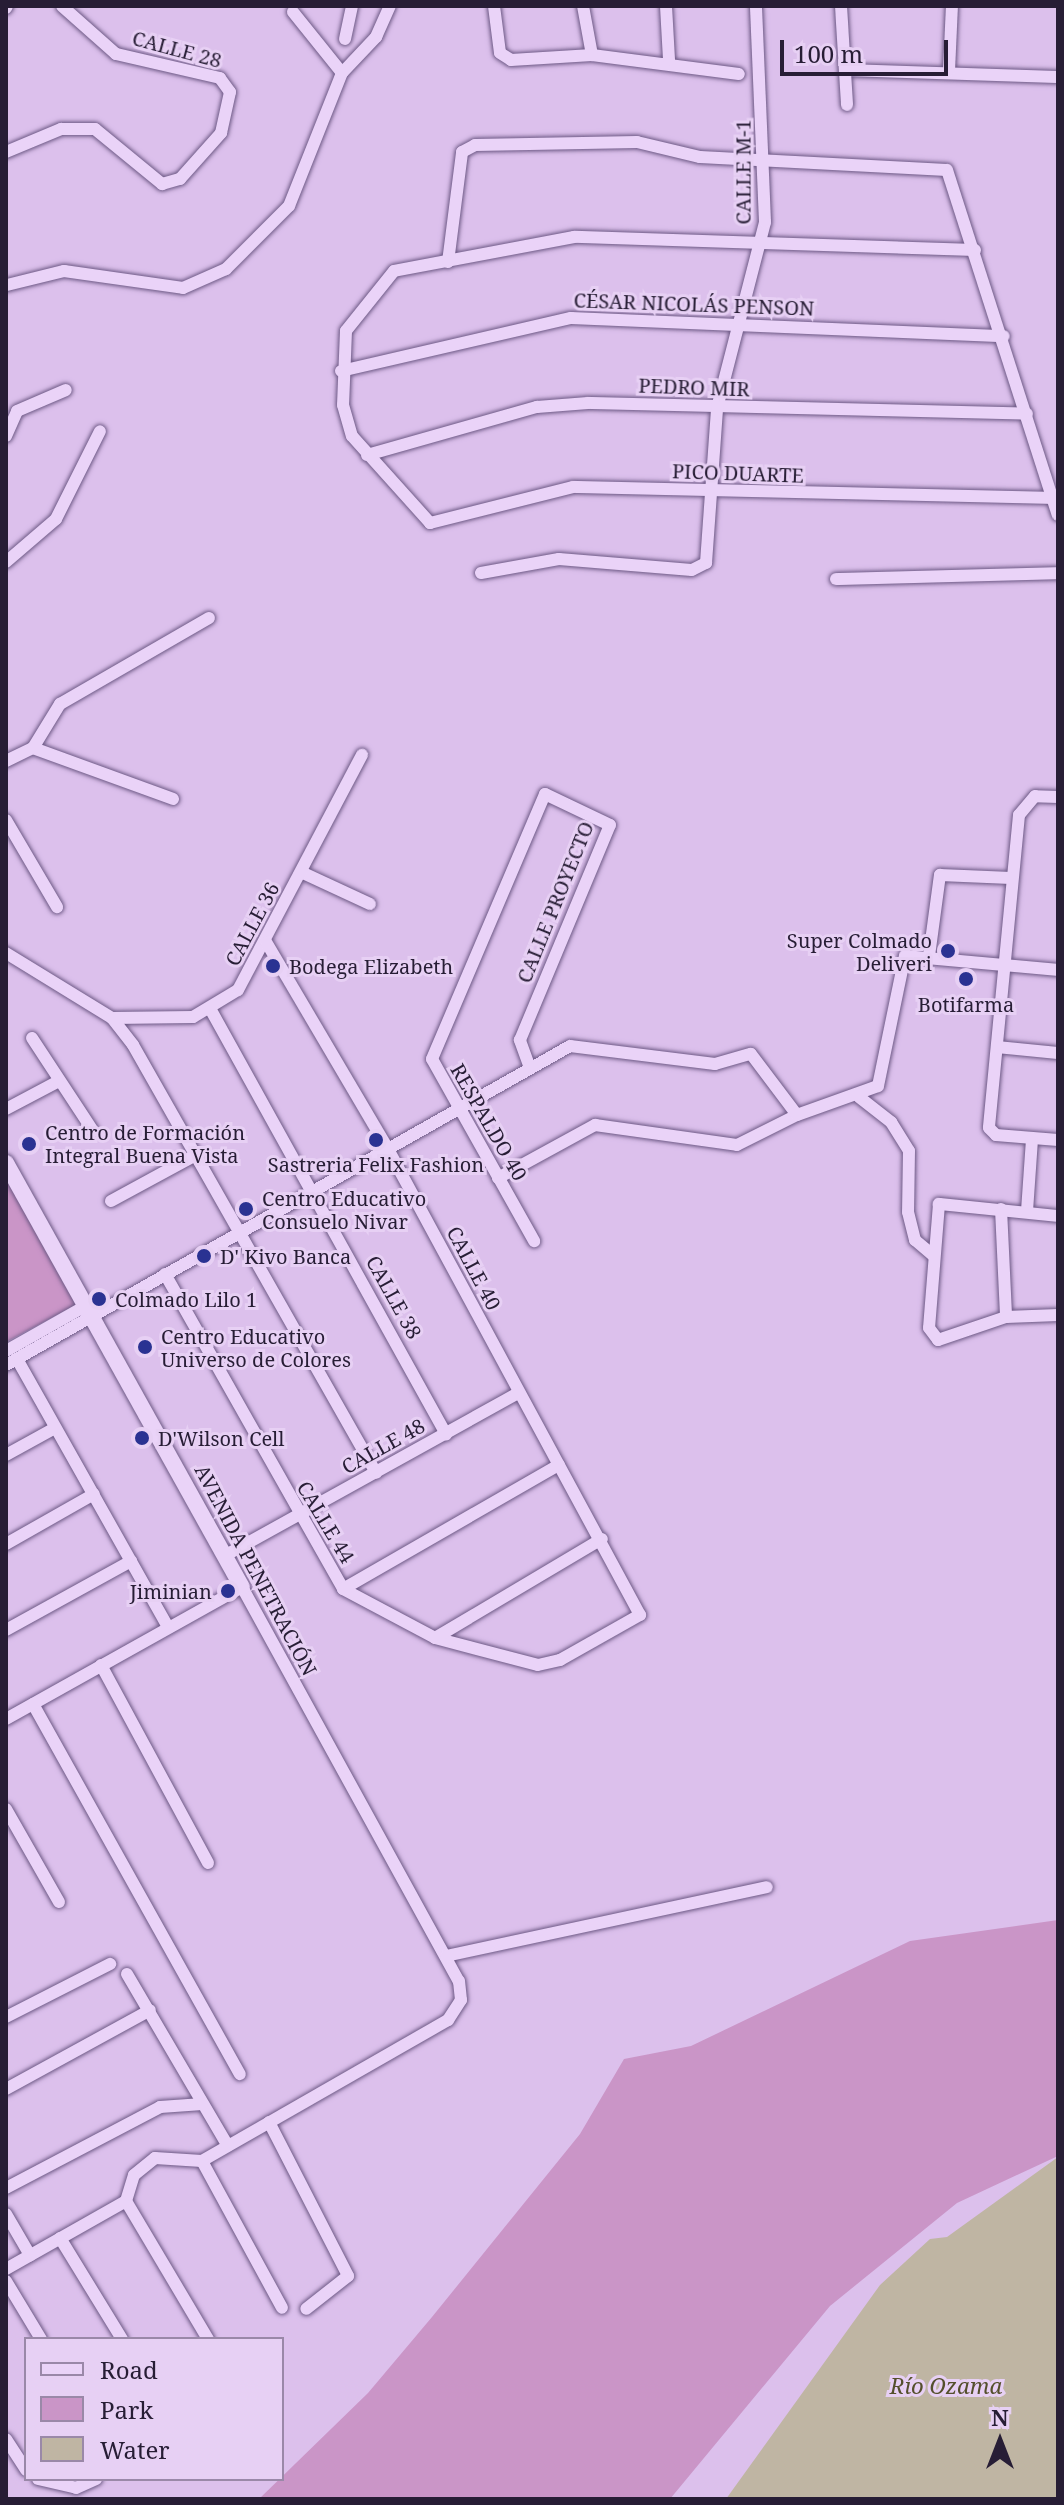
<!DOCTYPE html>
<html>
<head>
<meta charset="utf-8">
<style>
  body { margin:0 }
  #map { position:relative; width:1064px; height:2505px; overflow:hidden; background:#dcc0ec; font-family:"Noto Serif",serif }
  div>[style] { position:absolute }
  .green>* { inset:0; background:#ca95c7 }
  .water>* { inset:0; background:#bfb5a3 }
  .roads { filter:drop-shadow(0 0 2px #6d5985) drop-shadow(0 0 2px #6d5985) }
  .minor>* { height:12px; margin:-6px; padding:0 6px; transform-origin:6px; border-radius:6px; background:#ead3f8 }
  .tertiary>* { height:16px; margin:-8px; padding:0 8px; transform-origin:8px; border-radius:8px; background:#ead3f8 }
  .dots>* { width:22px; height:22px; translate:-50% -50%; box-sizing:border-box; border:4px solid #e7d0f4; border-radius:50% }
  span { translate:-50% -50%; white-space:nowrap; text-align:center; line-height:1.15; -webkit-text-stroke:6px #e7d0f4; paint-order:stroke }
  .street-label { font-size:20px; color:#271d35 }
  .poi-label { font-size:20px; color:#271d35 }
  .right { translate:-100% -50%; text-align:right }
  .left { translate:0 -50%; text-align:left }
  .water-label { font-size:22px; color:#544f2c; font-style:italic }
  .frame { position:absolute; inset:0; border:8px solid #271d35; pointer-events:none }
  .legend { position:absolute; left:24px; top:2337px; width:260px; height:144px; box-sizing:border-box; background:#e7d0f4; border:2px solid #9a88a8; margin:0; padding:10px 14px; list-style:none; font-size:24px; color:#271d35 }
  .legend li { display:flex; align-items:center; gap:16px; height:40px }
  .legend b { width:40px; border:2px solid #9a88a8 }
  .north { position:absolute; left:960px; top:2401px; width:80px; height:80px; -webkit-text-stroke:6px #e7d0f4; paint-order:stroke; rotate:0deg; font-size:22px; font-weight:700; line-height:32px; text-align:center; color:#271d35 }
  .north::after { content:''; display:block; margin:auto; width:28px; height:36px; background:#271d35; clip-path:polygon(50% 0,100% 100%,50% 72%,0 100%) }
  .scale { position:absolute; left:780px; top:40px; width:168px; height:36px; box-sizing:border-box; border:4px solid #271d35; border-top:0; padding-left:10px; font-size:24px; line-height:28px; white-space:nowrap; color:#271d35; -webkit-text-stroke:6px #e7d0f4; paint-order:stroke }
</style>
</head>
<body>
<div id="map">
  <div class="green">
    <div style="clip-path:polygon(6px 1173px,79px 1303px,6px 1342px)"></div>
    <div style="clip-path:polygon(1058px 1920px,1058px 2156px,957px 2203px,830px 2306px,670px 2499px,259px 2499px,368px 2393px,432px 2317px,580px 2134px,624px 2059px,691px 2046px,910px 1941px)"></div>
  </div>
  <div class="water">
    <div style="clip-path:polygon(1058px 2157px,1058px 2499px,726px 2499px,880px 2285px,930px 2239px,947px 2237px)"></div>
  </div>
  <div class="roads">
    <div class="minor">
      <div style="left:494px;top:6px;width:47px;rotate:82.7deg"></div>
      <div style="left:500px;top:53px;width:13px;rotate:32deg"></div>
      <div style="left:511px;top:60px;width:81px;rotate:-3.5deg"></div>
      <div style="left:592px;top:55px;width:148px;rotate:7.4deg"></div>
      <div style="left:583px;top:6px;width:50px;rotate:79.6deg"></div>
      <div style="left:666px;top:6px;width:54px;rotate:86.8deg"></div>
      <div style="left:841px;top:6px;width:99px;rotate:86.5deg"></div>
      <div style="left:6px;top:8px;width:2px;rotate:-63deg"></div>
      <div style="left:293px;top:12px;width:78px;rotate:51.2deg"></div>
      <div style="left:345px;top:39px;width:34px;rotate:-78deg"></div>
      <div style="left:845px;top:70px;width:213px;rotate:1.9deg"></div>
      <div style="left:949px;top:71px;width:65px;rotate:-87.4deg"></div>
      <div style="left:6px;top:152px;width:60px;rotate:-22.7deg"></div>
      <div style="left:61px;top:129px;width:34px"></div>
      <div style="left:95px;top:129px;width:87px;rotate:39.4deg"></div>
      <div style="left:162px;top:184px;width:19px;rotate:-16deg"></div>
      <div style="left:180px;top:179px;width:62px;rotate:-48.3deg"></div>
      <div style="left:221px;top:133px;width:42px;rotate:-77.6deg"></div>
      <div style="left:230px;top:92px;width:17px;rotate:-126deg"></div>
      <div style="left:220px;top:78px;width:107px;rotate:-167deg"></div>
      <div style="left:116px;top:54px;width:72px;rotate:-138.4deg"></div>
      <div style="left:975px;top:250px;width:401px;rotate:-178.1deg"></div>
      <div style="left:574px;top:237px;width:183px;rotate:169.3deg"></div>
      <div style="left:394px;top:271px;width:77px;rotate:128.7deg"></div>
      <div style="left:346px;top:331px;width:74px;rotate:92.3deg"></div>
      <div style="left:343px;top:405px;width:32px;rotate:74deg"></div>
      <div style="left:352px;top:436px;width:117px;rotate:48.1deg"></div>
      <div style="left:430px;top:523px;width:147px;rotate:-14.1deg"></div>
      <div style="left:573px;top:487px;width:477px;rotate:1.3deg"></div>
      <div style="left:448px;top:262px;width:111px;rotate:-82.7deg"></div>
      <div style="left:462px;top:152px;width:15px;rotate:-28deg"></div>
      <div style="left:475px;top:145px;width:162px;rotate:-1.1deg"></div>
      <div style="left:637px;top:142px;width:65px;rotate:13.4deg"></div>
      <div style="left:700px;top:157px;width:247px;rotate:3deg"></div>
      <div style="left:947px;top:170px;width:362px;rotate:72.2deg"></div>
      <div style="left:7px;top:285px;width:59px;rotate:-13.8deg"></div>
      <div style="left:64px;top:271px;width:120px;rotate:8.1deg"></div>
      <div style="left:183px;top:288px;width:47px;rotate:-23.8deg"></div>
      <div style="left:226px;top:269px;width:89px;rotate:-45deg"></div>
      <div style="left:289px;top:206px;width:143px;rotate:-68.3deg"></div>
      <div style="left:342px;top:73px;width:50px;rotate:-46.6deg"></div>
      <div style="left:376px;top:37px;width:34px;rotate:-66deg"></div>
      <div style="left:341px;top:371px;width:236px;rotate:-13deg"></div>
      <div style="left:571px;top:318px;width:433px;rotate:2.4deg"></div>
      <div style="left:6px;top:436px;width:27px;rotate:-66deg"></div>
      <div style="left:17px;top:411px;width:53px;rotate:-23.2deg"></div>
      <div style="left:367px;top:455px;width:177px;rotate:-15.8deg"></div>
      <div style="left:537px;top:407px;width:51px;rotate:-4.5deg"></div>
      <div style="left:588px;top:403px;width:439px;rotate:1.4deg"></div>
      <div style="left:6px;top:562px;width:66px;rotate:-40.7deg"></div>
      <div style="left:56px;top:519px;width:98px;rotate:-63.4deg"></div>
      <div style="left:481px;top:573px;width:79px;rotate:-10.2deg"></div>
      <div style="left:559px;top:559px;width:133px;rotate:4.7deg"></div>
      <div style="left:692px;top:570px;width:16px;rotate:-27deg"></div>
      <div style="left:706px;top:563px;width:155px;rotate:-85.9deg"></div>
      <div style="left:717px;top:408px;width:192px;rotate:-75.5deg"></div>
      <div style="left:765px;top:222px;width:216px;rotate:-92.4deg"></div>
      <div style="left:836px;top:579px;width:222px;rotate:-1.5deg"></div>
      <div style="left:33px;top:748px;width:149px;rotate:20deg"></div>
      <div style="left:6px;top:761px;width:30px;rotate:-26deg"></div>
      <div style="left:33px;top:748px;width:52px;rotate:-58.5deg"></div>
      <div style="left:60px;top:704px;width:172px;rotate:-30deg"></div>
      <div style="left:1058px;top:797px;width:23px;rotate:-178deg"></div>
      <div style="left:1035px;top:796px;width:25px;rotate:130deg"></div>
      <div style="left:1019px;top:815px;width:314px;rotate:95.5deg"></div>
      <div style="left:989px;top:1128px;width:10px;rotate:45deg"></div>
      <div style="left:996px;top:1135px;width:62px;rotate:4.6deg"></div>
      <div style="left:6px;top:820px;width:101px;rotate:59.6deg"></div>
      <div style="left:301px;top:872px;width:76px;rotate:24.9deg"></div>
      <div style="left:6px;top:953px;width:124px;rotate:31.5deg"></div>
      <div style="left:112px;top:1018px;width:34px;rotate:52deg"></div>
      <div style="left:133px;top:1045px;width:492px;rotate:60.4deg"></div>
      <div style="left:929px;top:956px;width:82px;rotate:-82.3deg"></div>
      <div style="left:940px;top:875px;width:71px;rotate:2.4deg"></div>
      <div style="left:212px;top:1012px;width:483px;rotate:61deg"></div>
      <div style="left:112px;top:1018px;width:81px;rotate:-0.7deg"></div>
      <div style="left:193px;top:1017px;width:52px;rotate:-31deg"></div>
      <div style="left:238px;top:990px;width:266px;rotate:-62.2deg"></div>
      <div style="left:32px;top:1038px;width:111px;rotate:56.7deg"></div>
      <div style="left:997px;top:1047px;width:61px;rotate:5.6deg"></div>
      <div style="left:530px;top:1068px;width:30px;rotate:-110deg"></div>
      <div style="left:520px;top:1040px;width:233px;rotate:-67.3deg"></div>
      <div style="left:610px;top:825px;width:72px;rotate:-154.5deg"></div>
      <div style="left:545px;top:794px;width:288px;rotate:113.1deg"></div>
      <div style="left:432px;top:1059px;width:209px;rotate:60.7deg"></div>
      <div style="left:859px;top:1097px;width:41px;rotate:38deg"></div>
      <div style="left:891px;top:1122px;width:34px;rotate:58deg"></div>
      <div style="left:909px;top:1151px;width:61px;rotate:90.9deg"></div>
      <div style="left:908px;top:1212px;width:29px;rotate:76deg"></div>
      <div style="left:915px;top:1240px;width:23px;rotate:40deg"></div>
      <div style="left:6px;top:1109px;width:58px;rotate:-27.9deg"></div>
      <div style="left:498px;top:1178px;width:111px;rotate:-28.7deg"></div>
      <div style="left:595px;top:1125px;width:143px;rotate:8deg"></div>
      <div style="left:737px;top:1145px;width:67px;rotate:-26.6deg"></div>
      <div style="left:111px;top:1201px;width:94px;rotate:-28.5deg"></div>
      <div style="left:1001px;top:1209px;width:108px;rotate:87.3deg"></div>
      <div style="left:1027px;top:1211px;width:72px;rotate:-86deg"></div>
      <div style="left:1058px;top:1216px;width:120px;rotate:-174.2deg"></div>
      <div style="left:939px;top:1204px;width:124px;rotate:94.6deg"></div>
      <div style="left:929px;top:1328px;width:15px;rotate:53deg"></div>
      <div style="left:938px;top:1340px;width:72px;rotate:-18.7deg"></div>
      <div style="left:1006px;top:1317px;width:52px;rotate:-2.2deg"></div>
      <div style="left:165px;top:1274px;width:362px;rotate:60.5deg"></div>
      <div style="left:343px;top:1589px;width:104px;rotate:28deg"></div>
      <div style="left:435px;top:1638px;width:106px;rotate:14.7deg"></div>
      <div style="left:538px;top:1665px;width:23px;rotate:-13deg"></div>
      <div style="left:560px;top:1660px;width:92px;rotate:-29.4deg"></div>
      <div style="left:640px;top:1615px;width:530px;rotate:-118.4deg"></div>
      <div style="left:388px;top:1149px;width:240px;rotate:-120.5deg"></div>
      <div style="left:6px;top:1351px;width:95px;rotate:-29.5deg"></div>
      <div style="left:17px;top:1359px;width:308px;rotate:60.6deg"></div>
      <div style="left:6px;top:1365px;width:648px;rotate:-29.49deg"></div>
      <div style="left:570px;top:1046px;width:146px;rotate:7.1deg"></div>
      <div style="left:715px;top:1064px;width:37px;rotate:-16deg"></div>
      <div style="left:751px;top:1054px;width:76px;rotate:53deg"></div>
      <div style="left:797px;top:1115px;width:86px;rotate:-19.7deg"></div>
      <div style="left:878px;top:1086px;width:133px;rotate:-78.3deg"></div>
      <div style="left:905px;top:956px;width:154px;rotate:5.2deg"></div>
      <div style="left:6px;top:1455px;width:56px;rotate:-28.9deg"></div>
      <div style="left:6px;top:1544px;width:101px;rotate:-29.6deg"></div>
      <div style="left:226px;top:1555px;width:334px;rotate:-29deg"></div>
      <div style="left:343px;top:1589px;width:249px;rotate:-29.9deg"></div>
      <div style="left:6px;top:1630px;width:143px;rotate:-28.9deg"></div>
      <div style="left:435px;top:1638px;width:194px;rotate:-30.7deg"></div>
      <div style="left:101px;top:1665px;width:225px;rotate:61.6deg"></div>
      <div style="left:33px;top:1704px;width:424px;rotate:60.8deg"></div>
      <div style="left:6px;top:1719px;width:270px;rotate:-29.2deg"></div>
      <div style="left:242px;top:1587px;width:450px;rotate:61.2deg"></div>
      <div style="left:459px;top:1981px;width:19px;rotate:84deg"></div>
      <div style="left:461px;top:2000px;width:24px;rotate:123deg"></div>
      <div style="left:448px;top:2020px;width:284px;rotate:150.2deg"></div>
      <div style="left:202px;top:2161px;width:167px;rotate:61.4deg"></div>
      <div style="left:6px;top:1809px;width:107px;rotate:60.3deg"></div>
      <div style="left:446px;top:1956px;width:328px;rotate:-12.1deg"></div>
      <div style="left:127px;top:1974px;width:199px;rotate:59.6deg"></div>
      <div style="left:6px;top:2017px;width:117px;rotate:-27deg"></div>
      <div style="left:6px;top:2089px;width:164px;rotate:-28.7deg"></div>
      <div style="left:269px;top:2122px;width:173px;rotate:62.8deg"></div>
      <div style="left:348px;top:2276px;width:53px;rotate:141.8deg"></div>
      <div style="left:6px;top:2188px;width:174px;rotate:-27.7deg"></div>
      <div style="left:160px;top:2107px;width:39px;rotate:-4deg"></div>
      <div style="left:126px;top:2201px;width:161px;rotate:59.3deg"></div>
      <div style="left:6px;top:2214px;width:48px;rotate:59.7deg"></div>
      <div style="left:60px;top:2238px;width:119px;rotate:58.5deg"></div>
      <div style="left:6px;top:2269px;width:138px;rotate:-29.5deg"></div>
      <div style="left:126px;top:2201px;width:27px;rotate:-73deg"></div>
      <div style="left:134px;top:2175px;width:27px;rotate:-39deg"></div>
      <div style="left:155px;top:2158px;width:47px;rotate:3.7deg"></div>
      <div style="left:6px;top:2281px;width:68px;rotate:58.9deg"></div>
      <div style="left:6px;top:2439px;width:37px;rotate:57deg"></div>
      <div style="left:38px;top:2479px;width:39px;rotate:13deg"></div>
      <div style="left:76px;top:2488px;width:22px;rotate:-24deg"></div>
    </div>
    <div class="tertiary">
      <div style="left:6px;top:1163px;width:485px;rotate:60.9deg"></div>
    </div>
  </div>
  <div class="dots">
    <div style="left:948px;top:951px;background:#2a3292"></div>
    <div style="left:273px;top:966px;background:#2a3292"></div>
    <div style="left:966px;top:979px;background:#2a3292"></div>
    <div style="left:376px;top:1140px;background:#2a3292"></div>
    <div style="left:29px;top:1144px;background:#2a3292"></div>
    <div style="left:246px;top:1209px;background:#2a3292"></div>
    <div style="left:204px;top:1256px;background:#2a3292"></div>
    <div style="left:99px;top:1299px;background:#2a3292"></div>
    <div style="left:145px;top:1347px;background:#2a3292"></div>
    <div style="left:142px;top:1438px;background:#2a3292"></div>
    <div style="left:228px;top:1591px;background:#2a3292"></div>
  </div>
  <div class="street-label">
    <span style="left:177px;top:49px;rotate:15deg">CALLE 28</span>
    <span style="left:743px;top:172px;rotate:-90deg">CALLE M-1</span>
    <span style="left:694px;top:304px;rotate:2deg">CÉSAR NICOLÁS PENSON</span>
    <span style="left:694px;top:387px;rotate:2deg">PEDRO MIR</span>
    <span style="left:738px;top:473px;rotate:2deg">PICO DUARTE</span>
    <span style="left:555px;top:902px;rotate:-68deg">CALLE PROYECTO</span>
    <span style="left:252px;top:924px;rotate:-62deg">CALLE 36</span>
    <span style="left:489px;top:1122px;rotate:60deg">RESPALDO 40</span>
    <span style="left:474px;top:1268px;rotate:62deg">CALLE 40</span>
    <span style="left:394px;top:1297px;rotate:61deg">CALLE 38</span>
    <span style="left:383px;top:1446px;rotate:-29deg">CALLE 48</span>
    <span style="left:326px;top:1522px;rotate:59deg">CALLE 44</span>
    <span style="left:256px;top:1570px;rotate:62deg">AVENIDA PENETRACIÓN</span>
  </div>
  <div class="poi-label">
    <span class="right" style="left:932px;top:952px">Super Colmado<br>Deliveri</span>
    <span class="left" style="left:289px;top:966px">Bodega Elizabeth</span>
    <span style="left:966px;top:1004px">Botifarma</span>
    <span class="left" style="left:45px;top:1144px">Centro de Formación<br>Integral Buena Vista</span>
    <span style="left:376px;top:1164px">Sastreria Felix Fashion</span>
    <span class="left" style="left:262px;top:1210px">Centro Educativo<br>Consuelo Nivar</span>
    <span class="left" style="left:220px;top:1256px">D' Kivo Banca</span>
    <span class="left" style="left:115px;top:1299px">Colmado Lilo 1</span>
    <span class="left" style="left:161px;top:1348px">Centro Educativo<br>Universo de Colores</span>
    <span class="left" style="left:158px;top:1438px">D'Wilson Cell</span>
    <span class="right" style="left:212px;top:1591px">Jiminian</span>
  </div>
  <div class="water-label">
    <span style="left:946px;top:2386px">Río Ozama</span>
  </div>
  <div class="frame"></div>
  <ul class="legend">
  <li><b style="height:10px;background:#ead3f8"></b>Road</li>
  <li><b style="height:22px;background:#ca95c7"></b>Park</li>
  <li><b style="height:22px;background:#bfb5a3"></b>Water</li>
  </ul>
  <div class="north">N</div>
  <div class="scale">100 m</div>
</div>
</body>
</html>
